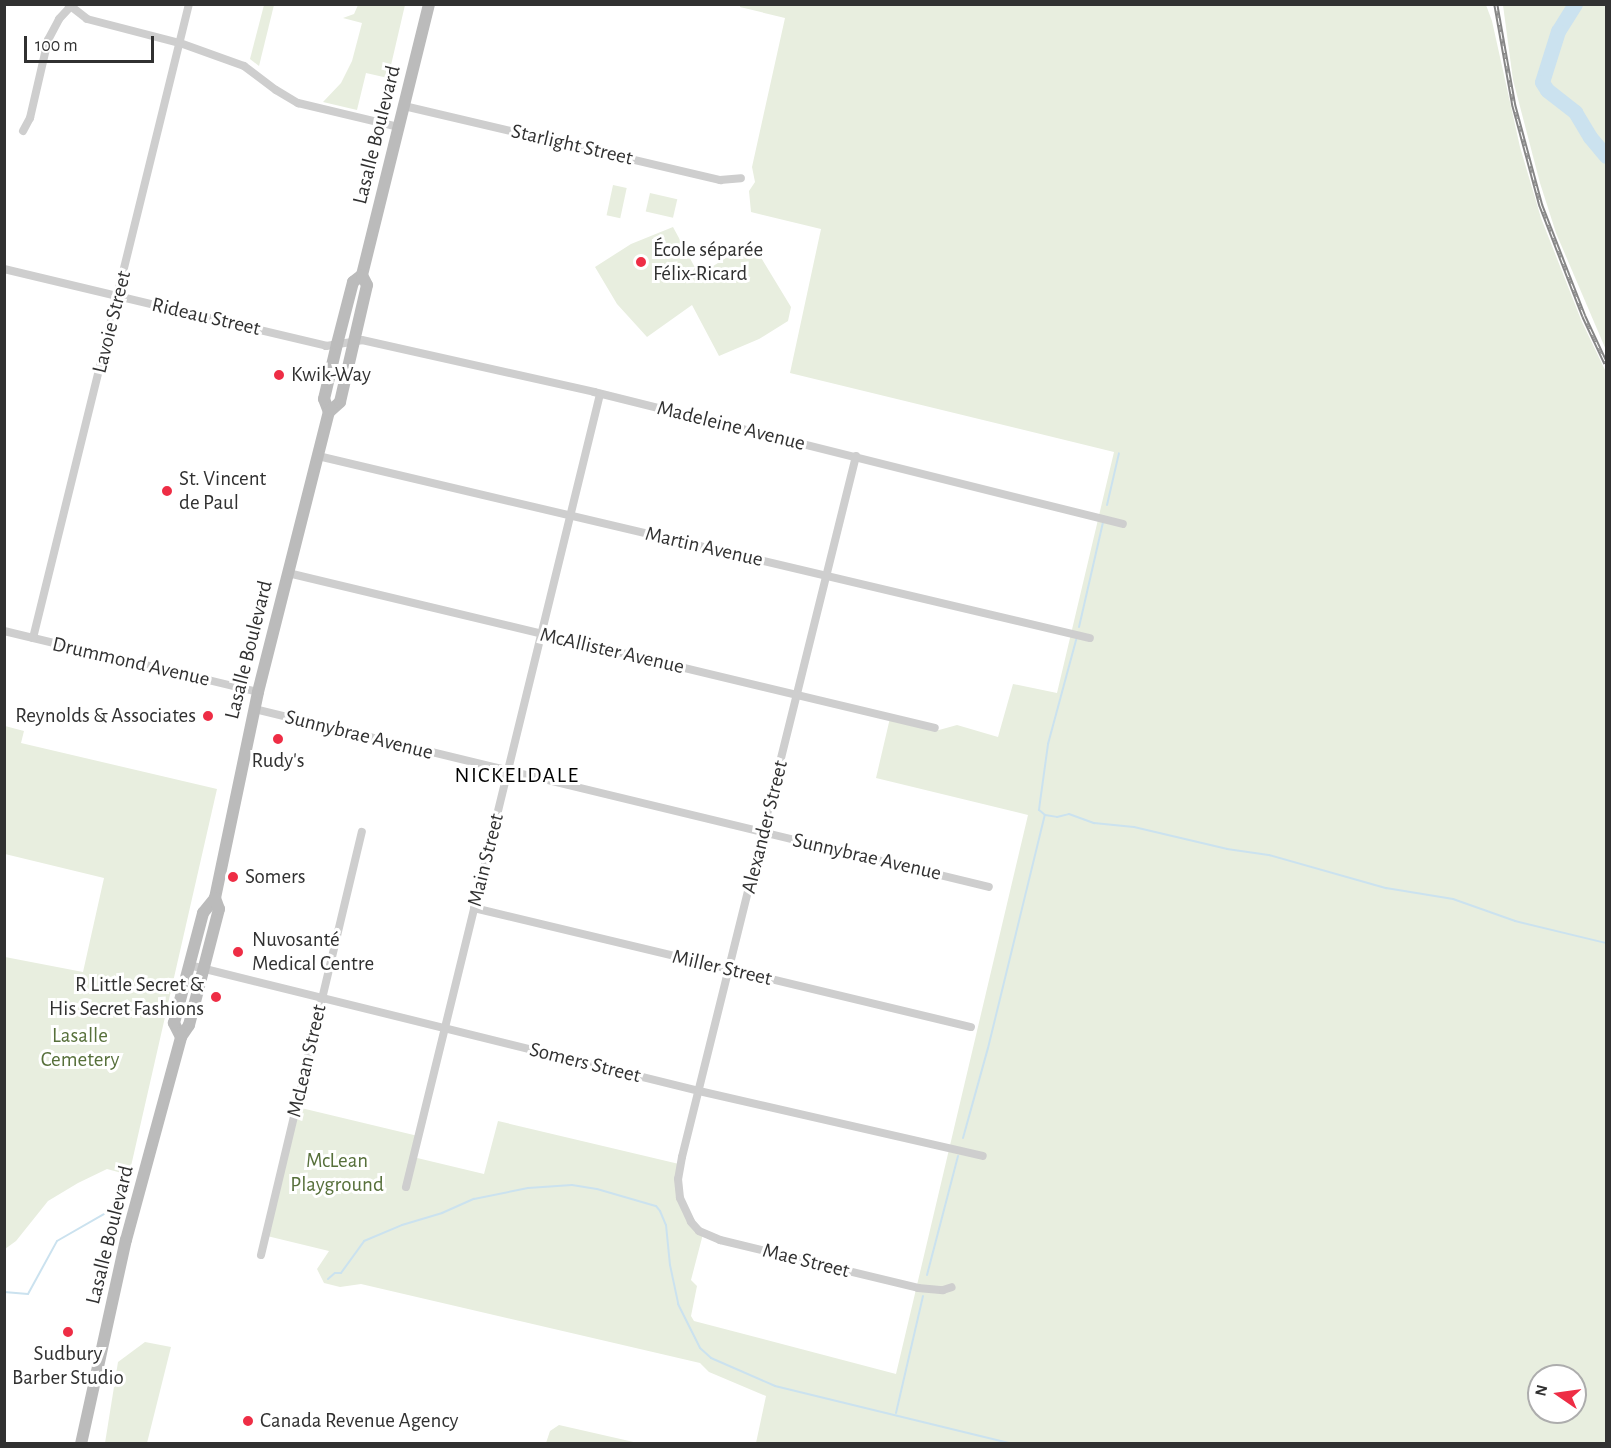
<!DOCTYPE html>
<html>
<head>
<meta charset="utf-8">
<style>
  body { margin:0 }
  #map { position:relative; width:1611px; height:1448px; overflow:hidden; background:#fff; font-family:"Alegreya Sans",sans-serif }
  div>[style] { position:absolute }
  .green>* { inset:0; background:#e8eedf; transform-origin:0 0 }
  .stream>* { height:2px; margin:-1px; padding:0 1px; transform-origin:1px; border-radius:1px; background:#cbe2ef }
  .river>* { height:15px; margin:-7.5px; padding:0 7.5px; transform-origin:7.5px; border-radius:7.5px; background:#cbe2ef }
  .minor>* { height:8px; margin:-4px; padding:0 4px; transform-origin:4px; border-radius:4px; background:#cecece }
  .secondary>* { height:12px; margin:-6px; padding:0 6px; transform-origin:6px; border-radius:6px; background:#bbb }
  .rail>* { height:4.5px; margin-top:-2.25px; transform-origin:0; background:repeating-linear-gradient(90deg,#fff 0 7px,#868686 0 14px); box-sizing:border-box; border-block:2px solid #868686 }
  .dots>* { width:16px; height:16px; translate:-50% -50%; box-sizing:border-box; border:3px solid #fff; border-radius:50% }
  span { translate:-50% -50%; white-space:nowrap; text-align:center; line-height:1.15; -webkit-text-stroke:6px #fff; paint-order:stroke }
  .street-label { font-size:21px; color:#313131 }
  .poi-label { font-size:21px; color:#313131 }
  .left { translate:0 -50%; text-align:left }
  .right { translate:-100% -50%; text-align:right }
  .park-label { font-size:21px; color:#57703b }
  .neighbourhood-label { font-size:22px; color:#000; letter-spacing:1.5px }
  .frame { position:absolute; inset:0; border:6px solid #313131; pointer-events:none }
  .north { position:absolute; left:1527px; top:1364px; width:60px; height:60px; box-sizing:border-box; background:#fff; border:2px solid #adadad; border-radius:50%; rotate:283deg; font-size:16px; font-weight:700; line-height:24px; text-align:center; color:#313131 }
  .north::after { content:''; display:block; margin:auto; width:21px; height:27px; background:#ee2d45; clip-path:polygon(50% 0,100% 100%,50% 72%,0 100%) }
  .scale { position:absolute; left:24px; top:36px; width:130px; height:27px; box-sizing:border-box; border:3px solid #313131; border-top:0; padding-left:8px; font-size:18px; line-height:21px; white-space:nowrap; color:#313131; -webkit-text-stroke:4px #fff; paint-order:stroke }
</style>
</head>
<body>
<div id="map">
  <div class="green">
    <div style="clip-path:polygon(264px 5px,274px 5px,259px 66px,250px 59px)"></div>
    <div style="clip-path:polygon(358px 5px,405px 5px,388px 78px,366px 73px,357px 110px,323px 102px,341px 83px,352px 61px,362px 23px,343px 18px,354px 14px)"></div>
    <div style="clip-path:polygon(evenodd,740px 5px,1486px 5px,1492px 21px,1520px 147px,1541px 218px,1582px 322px,1606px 372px,1606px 1443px,756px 1443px,766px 1396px,709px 1372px,700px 1363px,361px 1284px,340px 1287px,324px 1283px,317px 1269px,329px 1251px,267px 1236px,297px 1107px,418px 1136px,413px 1157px,484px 1174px,498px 1121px,679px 1164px,679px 1199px,703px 1234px,691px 1280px,697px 1286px,691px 1316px,694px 1321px,896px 1374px,1028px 815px,876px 778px,890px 718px,939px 730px,957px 725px,998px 737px,1013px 684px,1057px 693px,1114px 452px,790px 373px,821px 229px,751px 212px,749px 191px,755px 182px,752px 167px,785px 18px,740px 7px,740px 5px,1539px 1376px,1575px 1376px,1575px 1412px,1539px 1412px,1539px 1376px)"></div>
    <div style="clip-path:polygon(1503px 5px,1606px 5px,1606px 350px,1556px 233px,1540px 183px,1513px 80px)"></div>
    <div style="left:613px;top:185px;width:14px;height:31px;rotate:12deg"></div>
    <div style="left:650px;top:193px;width:28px;height:19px;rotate:13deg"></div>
    <div style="clip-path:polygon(673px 227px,699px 275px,748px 244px,754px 246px,791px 307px,788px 321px,759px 339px,719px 356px,692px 305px,647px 337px,617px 304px,595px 267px,631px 244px)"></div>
    <div style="clip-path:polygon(5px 726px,24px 731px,21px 743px,217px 789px,129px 1175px,107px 1169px,78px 1183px,48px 1201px,16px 1241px,5px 1249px,5px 957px,83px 972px,104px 878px,5px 854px)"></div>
    <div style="clip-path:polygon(145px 1342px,171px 1347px,147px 1443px,105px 1443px,118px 1362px)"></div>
    <div style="clip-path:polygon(559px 1425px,638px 1443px,546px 1443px,550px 1431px)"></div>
  </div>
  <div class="stream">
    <div style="left:1107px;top:505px;width:53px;rotate:-77deg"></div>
    <div style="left:1079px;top:627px;width:108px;rotate:-77.1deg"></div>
    <div style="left:1045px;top:815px;width:12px;rotate:9deg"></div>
    <div style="left:1057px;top:817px;width:12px;rotate:-14deg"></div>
    <div style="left:1069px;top:814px;width:27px;rotate:20deg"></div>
    <div style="left:1094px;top:823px;width:40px;rotate:5.7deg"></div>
    <div style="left:1134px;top:827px;width:96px;rotate:13.3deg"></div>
    <div style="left:1227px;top:849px;width:42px;rotate:8.1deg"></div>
    <div style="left:1269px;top:855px;width:122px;rotate:15.8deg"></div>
    <div style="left:1386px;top:888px;width:68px;rotate:9.3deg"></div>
    <div style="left:1453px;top:899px;width:66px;rotate:19.5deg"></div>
    <div style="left:1515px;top:921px;width:94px;rotate:13.6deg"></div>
    <div style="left:963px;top:1138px;width:93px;rotate:-74.5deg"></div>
    <div style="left:988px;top:1048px;width:240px;rotate:-76.3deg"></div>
    <div style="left:1045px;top:815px;width:8px;rotate:-140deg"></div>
    <div style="left:1039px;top:810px;width:8px;rotate:-83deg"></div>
    <div style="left:1040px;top:802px;width:59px;rotate:-82.1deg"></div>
    <div style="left:1048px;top:744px;width:108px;rotate:-74.9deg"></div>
    <div style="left:927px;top:1275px;width:123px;rotate:-75.4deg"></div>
    <div style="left:328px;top:1279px;width:9px;rotate:-41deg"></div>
    <div style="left:335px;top:1273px;width:6px"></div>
    <div style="left:341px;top:1273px;width:39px;rotate:-54deg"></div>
    <div style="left:364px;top:1241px;width:41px;rotate:-22.8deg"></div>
    <div style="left:402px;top:1225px;width:42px;rotate:-16.7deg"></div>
    <div style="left:442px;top:1213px;width:35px;rotate:-24deg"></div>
    <div style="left:474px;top:1199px;width:55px;rotate:-11.5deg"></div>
    <div style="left:528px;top:1188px;width:44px;rotate:-3.9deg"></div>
    <div style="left:572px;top:1185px;width:25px;rotate:9deg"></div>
    <div style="left:597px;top:1189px;width:61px;rotate:16.1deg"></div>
    <div style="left:656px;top:1206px;width:6px;rotate:51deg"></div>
    <div style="left:660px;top:1211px;width:15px;rotate:67deg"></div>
    <div style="left:666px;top:1225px;width:40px;rotate:84.3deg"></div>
    <div style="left:670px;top:1265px;width:40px;rotate:78deg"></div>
    <div style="left:678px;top:1304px;width:49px;rotate:63.4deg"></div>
    <div style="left:700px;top:1348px;width:15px;rotate:42deg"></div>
    <div style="left:711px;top:1358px;width:70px;rotate:23.6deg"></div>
    <div style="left:775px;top:1386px;width:245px;rotate:13.7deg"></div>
    <div style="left:4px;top:1292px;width:24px;rotate:5deg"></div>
    <div style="left:28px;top:1294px;width:60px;rotate:-61.3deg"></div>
    <div style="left:57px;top:1241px;width:54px;rotate:-29.9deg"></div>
    <div style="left:896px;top:1413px;width:120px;rotate:-77deg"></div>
  </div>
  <div class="river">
    <div style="left:1575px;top:4px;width:32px;rotate:122deg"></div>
    <div style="left:1558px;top:31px;width:53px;rotate:107.4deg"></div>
    <div style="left:1542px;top:82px;width:9px;rotate:58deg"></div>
    <div style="left:1547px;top:90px;width:36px;rotate:38deg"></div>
    <div style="left:1575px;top:112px;width:29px;rotate:59deg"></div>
    <div style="left:1590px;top:137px;width:25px;rotate:50deg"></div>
  </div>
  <div class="minor">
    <div style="left:68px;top:4px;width:24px;rotate:38deg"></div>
    <div style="left:87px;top:19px;width:96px;rotate:14.5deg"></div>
    <div style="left:180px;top:43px;width:68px;rotate:19.8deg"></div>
    <div style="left:244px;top:66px;width:40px;rotate:37deg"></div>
    <div style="left:276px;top:90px;width:26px;rotate:31deg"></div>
    <div style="left:298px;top:103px;width:104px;rotate:13.4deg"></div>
    <div style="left:404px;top:106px;width:325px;rotate:13.2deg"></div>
    <div style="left:720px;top:180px;width:21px;rotate:-5deg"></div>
    <div style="left:23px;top:131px;width:15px;rotate:-62deg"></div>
    <div style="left:30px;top:118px;width:80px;rotate:-77deg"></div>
    <div style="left:48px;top:40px;width:24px;rotate:-62deg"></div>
    <div style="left:59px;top:19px;width:16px;rotate:-47deg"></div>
    <div style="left:4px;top:269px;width:331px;rotate:13.4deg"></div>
    <div style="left:326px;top:346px;width:36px;rotate:-9deg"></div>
    <div style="left:362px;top:340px;width:238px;rotate:12.6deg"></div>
    <div style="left:594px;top:392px;width:545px;rotate:14.01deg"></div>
    <div style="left:318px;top:456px;width:793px;rotate:13.27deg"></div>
    <div style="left:856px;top:456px;width:722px;rotate:103.94deg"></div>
    <div style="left:682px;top:1157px;width:22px;rotate:100deg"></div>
    <div style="left:678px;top:1179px;width:19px;rotate:84deg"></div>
    <div style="left:680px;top:1198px;width:26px;rotate:65deg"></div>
    <div style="left:691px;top:1222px;width:12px;rotate:48deg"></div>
    <div style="left:699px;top:1231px;width:23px;rotate:23deg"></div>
    <div style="left:720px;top:1240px;width:204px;rotate:13.6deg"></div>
    <div style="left:918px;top:1288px;width:25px;rotate:5deg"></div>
    <div style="left:943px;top:1290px;width:9px;rotate:-18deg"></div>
    <div style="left:288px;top:573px;width:665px;rotate:13.47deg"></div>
    <div style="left:4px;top:631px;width:261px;rotate:13.5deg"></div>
    <div style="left:33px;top:638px;width:653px;rotate:-76.18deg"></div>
    <div style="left:254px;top:709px;width:756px;rotate:13.61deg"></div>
    <div style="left:474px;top:908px;width:511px;rotate:13.47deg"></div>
    <div style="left:189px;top:965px;width:525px;rotate:13.88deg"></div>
    <div style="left:699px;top:1091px;width:291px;rotate:12.9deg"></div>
    <div style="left:406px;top:1187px;width:816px;rotate:-76.25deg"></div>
    <div style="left:261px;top:1255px;width:435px;rotate:-76.6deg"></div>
  </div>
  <div class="secondary">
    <div style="left:329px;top:412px;width:14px;rotate:-111deg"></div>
    <div style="left:324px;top:399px;width:57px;rotate:-76.7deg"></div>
    <div style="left:337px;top:344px;width:64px;rotate:-75.5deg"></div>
    <div style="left:353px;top:282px;width:11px;rotate:-38deg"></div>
    <div style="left:362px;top:275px;width:279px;rotate:-76.1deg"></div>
    <div style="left:181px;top:1037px;width:16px;rotate:-117deg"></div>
    <div style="left:174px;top:1023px;width:114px;rotate:-75.2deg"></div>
    <div style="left:203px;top:913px;width:19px;rotate:-51deg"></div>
    <div style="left:215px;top:898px;width:210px;rotate:-78.2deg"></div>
    <div style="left:258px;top:692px;width:289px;rotate:-75.8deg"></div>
    <div style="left:329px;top:412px;width:15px;rotate:-42deg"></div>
    <div style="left:340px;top:402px;width:120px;rotate:-77deg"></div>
    <div style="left:367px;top:285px;width:11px;rotate:-117deg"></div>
    <div style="left:81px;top:1444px;width:209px;rotate:-77.6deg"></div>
    <div style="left:126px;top:1240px;width:210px;rotate:-74.8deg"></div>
    <div style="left:181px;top:1037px;width:14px;rotate:-56deg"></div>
    <div style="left:189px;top:1025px;width:120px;rotate:-75.5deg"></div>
    <div style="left:219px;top:909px;width:12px;rotate:-110deg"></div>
  </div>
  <div class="rail">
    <div style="left:1496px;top:4px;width:103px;rotate:79.9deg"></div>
    <div style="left:1514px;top:105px;width:104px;rotate:74.9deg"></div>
    <div style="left:1541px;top:205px;width:119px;rotate:68.8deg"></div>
    <div style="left:1584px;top:316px;width:52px;rotate:64.9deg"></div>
  </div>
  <div class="dots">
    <div style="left:641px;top:262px;background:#ee2d45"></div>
    <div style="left:279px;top:375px;background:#ee2d45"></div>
    <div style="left:167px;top:491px;background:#ee2d45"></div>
    <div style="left:208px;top:716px;background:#ee2d45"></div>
    <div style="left:278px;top:739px;background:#ee2d45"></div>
    <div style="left:233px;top:877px;background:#ee2d45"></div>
    <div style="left:238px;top:952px;background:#ee2d45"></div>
    <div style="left:216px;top:997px;background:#ee2d45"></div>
    <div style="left:68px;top:1332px;background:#ee2d45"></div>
    <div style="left:248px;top:1421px;background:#ee2d45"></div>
  </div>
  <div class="street-label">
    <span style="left:377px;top:135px;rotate:-76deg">Lasalle Boulevard</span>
    <span style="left:572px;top:145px;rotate:13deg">Starlight Street</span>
    <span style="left:206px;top:317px;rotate:13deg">Rideau Street</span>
    <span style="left:112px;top:322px;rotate:-76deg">Lavoie Street</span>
    <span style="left:731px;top:426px;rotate:14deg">Madeleine Avenue</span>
    <span style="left:704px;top:547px;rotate:13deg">Martin Avenue</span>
    <span style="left:249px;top:650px;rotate:-76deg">Lasalle Boulevard</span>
    <span style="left:612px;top:651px;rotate:13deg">McAllister Avenue</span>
    <span style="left:131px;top:662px;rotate:13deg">Drummond Avenue</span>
    <span style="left:359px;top:735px;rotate:14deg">Sunnybrae Avenue</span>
    <span style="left:765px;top:827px;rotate:-76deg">Alexander Street</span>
    <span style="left:867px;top:857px;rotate:13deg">Sunnybrae Avenue</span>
    <span style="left:486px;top:860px;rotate:-76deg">Main Street</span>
    <span style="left:722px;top:968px;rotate:13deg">Miller Street</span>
    <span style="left:307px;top:1061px;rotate:-77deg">McLean Street</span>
    <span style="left:585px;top:1063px;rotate:14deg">Somers Street</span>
    <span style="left:110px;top:1235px;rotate:-76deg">Lasalle Boulevard</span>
    <span style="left:806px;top:1261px;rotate:14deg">Mae Street</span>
  </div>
  <div class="poi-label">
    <span class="left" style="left:653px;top:262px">École séparée<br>Félix-Ricard</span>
    <span class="left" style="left:291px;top:375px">Kwik-Way</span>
    <span class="left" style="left:179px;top:491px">St. Vincent<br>de Paul</span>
    <span class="right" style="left:196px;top:716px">Reynolds &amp; Associates</span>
    <span style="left:278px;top:761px">Rudy's</span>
    <span class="left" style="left:245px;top:877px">Somers</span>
    <span class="left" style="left:252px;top:952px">Nuvosanté<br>Medical Centre</span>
    <span class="right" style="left:204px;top:997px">R Little Secret &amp;<br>His Secret Fashions</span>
    <span style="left:68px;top:1366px">Sudbury<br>Barber Studio</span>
    <span class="left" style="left:260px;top:1421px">Canada Revenue Agency</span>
  </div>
  <div class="park-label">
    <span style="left:80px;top:1048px">Lasalle<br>Cemetery</span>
    <span style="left:337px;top:1173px">McLean<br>Playground</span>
  </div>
  <div class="neighbourhood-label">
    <span style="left:517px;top:776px">NICKELDALE</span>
  </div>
  <div class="frame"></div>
  <div class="north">N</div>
  <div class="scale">100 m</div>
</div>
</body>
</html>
